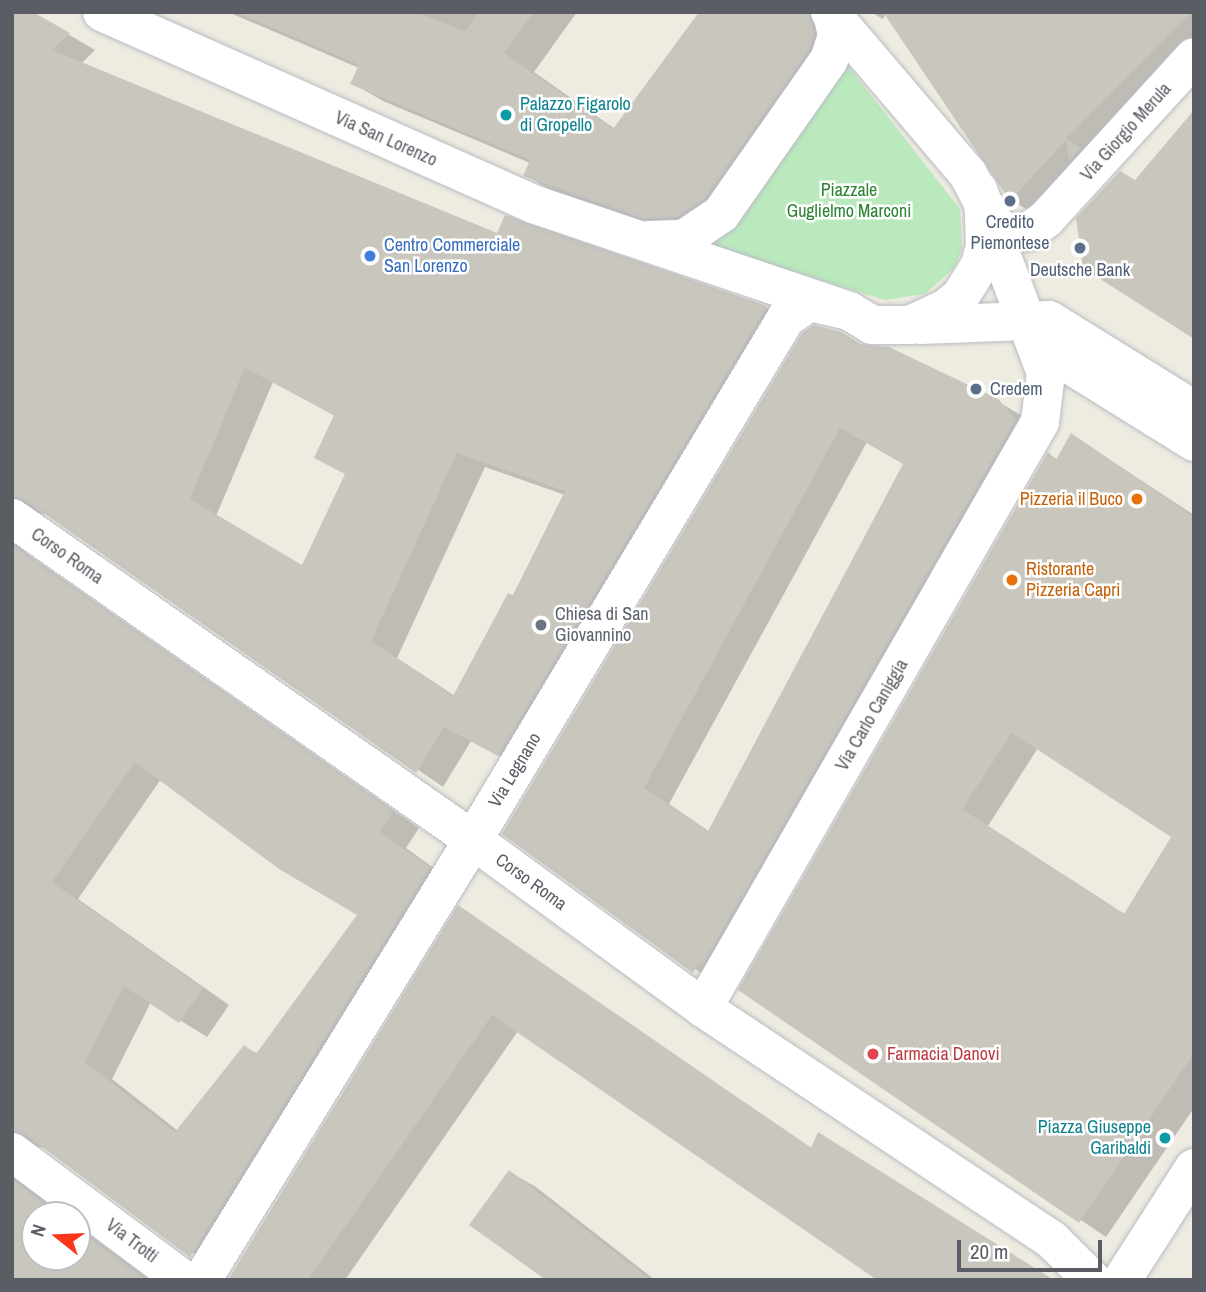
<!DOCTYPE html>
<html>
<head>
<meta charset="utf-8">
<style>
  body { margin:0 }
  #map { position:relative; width:1206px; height:1292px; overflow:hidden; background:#eeece1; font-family:"Archivo Narrow",sans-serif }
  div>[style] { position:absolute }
  .green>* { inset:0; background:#bae9bd }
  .shadow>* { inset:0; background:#0003 }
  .building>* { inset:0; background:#c9c6be }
  .roads { filter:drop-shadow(0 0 2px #b9bcc2) drop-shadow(0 0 2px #b9bcc2) }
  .minor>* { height:38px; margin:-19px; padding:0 19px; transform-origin:19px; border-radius:19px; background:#fff }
  .dots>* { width:19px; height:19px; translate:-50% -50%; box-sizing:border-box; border:4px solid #fff; border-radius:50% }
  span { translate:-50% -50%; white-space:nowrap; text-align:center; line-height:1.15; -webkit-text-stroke:5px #fff; paint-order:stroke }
  .culture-label { font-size:18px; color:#0d838f }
  .left { translate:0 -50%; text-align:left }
  .right { translate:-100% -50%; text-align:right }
  .street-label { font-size:18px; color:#5a5e64 }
  .park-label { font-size:18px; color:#2b8233 }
  .service-label { font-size:18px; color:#4e5e75 }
  .shop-label { font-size:18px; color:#366cbe }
  .food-label { font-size:18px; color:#c56008 }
  .worship-label { font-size:18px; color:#5b616d }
  .health-label { font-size:18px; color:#be3a42 }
  .frame { position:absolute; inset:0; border:14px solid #5a5e64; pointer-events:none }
  .north { position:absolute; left:21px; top:1201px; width:70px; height:70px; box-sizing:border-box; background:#fff; border:2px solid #bdbfc1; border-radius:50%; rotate:288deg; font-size:19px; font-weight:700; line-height:28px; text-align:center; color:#5a5e64 }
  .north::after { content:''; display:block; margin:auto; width:24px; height:32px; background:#fb361b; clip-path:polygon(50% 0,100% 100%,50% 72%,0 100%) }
  .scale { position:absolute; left:957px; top:1240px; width:145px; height:32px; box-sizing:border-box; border:4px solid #5a5e64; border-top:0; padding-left:9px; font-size:21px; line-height:24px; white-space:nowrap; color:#5a5e64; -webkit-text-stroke:5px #fff; paint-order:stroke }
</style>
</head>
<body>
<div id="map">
  <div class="green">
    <div style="clip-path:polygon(844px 61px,960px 209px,962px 249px,954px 268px,925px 294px,885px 300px,712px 246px)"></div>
  </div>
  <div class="shadow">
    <div style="clip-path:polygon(evenodd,12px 12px,30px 12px,95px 50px,81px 64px,498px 235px,506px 218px,767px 308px,793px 324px,526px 770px,471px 741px,443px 787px,48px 514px,31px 513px,19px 544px,27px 554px,419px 828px,406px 848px,456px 884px,218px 1271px,46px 1148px,32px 1146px,18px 1177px,63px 1215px,35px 1215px,35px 1257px,77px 1257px,77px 1225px,150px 1280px,12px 1278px,12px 12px,273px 382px,335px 416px,347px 475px,303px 567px,216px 516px,273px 382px,12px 12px,485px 467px,565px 495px,514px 598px,455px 696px,397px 658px,485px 467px,12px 12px,161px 779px,359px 914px,258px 1054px,245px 1047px,178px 1131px,112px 1079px,151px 1002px,207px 1037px,229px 1005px,78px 899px,161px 779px)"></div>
    <div style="clip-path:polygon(228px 12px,577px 12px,534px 72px,615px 129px,701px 12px,849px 12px,845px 53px,678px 236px,556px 193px,525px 175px,530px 163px,383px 101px,352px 83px,359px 68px)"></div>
    <div style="clip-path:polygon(871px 12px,1194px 12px,1194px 58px,1042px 218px,1011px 200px,886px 14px,883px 19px)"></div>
    <div style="clip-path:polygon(evenodd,862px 346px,997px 401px,1024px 417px,721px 987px,504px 834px,862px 346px,867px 442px,905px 463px,710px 832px,669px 804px,867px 442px)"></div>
    <div style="clip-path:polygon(evenodd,1072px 435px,1194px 515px,1194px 1108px,1106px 1237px,741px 990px,1049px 454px,1058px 460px,1072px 435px,1038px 748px,1174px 836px,1126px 915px,988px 826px,1038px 748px)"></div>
    <div style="clip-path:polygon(459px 908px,813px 1149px,1047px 1280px,518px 1031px,345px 1280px,230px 1280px)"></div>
    <div style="clip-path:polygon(509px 1172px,536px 1187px,655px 1280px,549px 1280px)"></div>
  </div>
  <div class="building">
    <div style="clip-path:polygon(evenodd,12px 12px,33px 12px,70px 33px,52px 50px,497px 233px,505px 215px,767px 306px,498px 756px,444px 727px,416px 773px,25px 500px,12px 496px,12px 12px,245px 368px,334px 415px,314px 458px,345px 474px,302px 565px,190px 499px,245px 368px,12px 12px,457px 453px,565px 491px,513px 595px,508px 593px,453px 696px,371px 641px,457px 453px)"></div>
    <div style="clip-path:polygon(235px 12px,415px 12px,465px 31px,479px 12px,534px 12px,504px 53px,613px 129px,699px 12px,809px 12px,814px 34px,809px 50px,705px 198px,677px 217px,645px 219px,523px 176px,530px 160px,350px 84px,359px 65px)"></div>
    <div style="clip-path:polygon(883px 12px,1191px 12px,1066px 139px,1081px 148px,1069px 161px,1066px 140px,1010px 201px)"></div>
    <div style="clip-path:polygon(1194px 110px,1194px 339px,1083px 268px,1076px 218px,1120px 171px,1135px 180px)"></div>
    <div style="clip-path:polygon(evenodd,814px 325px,841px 332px,861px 344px,889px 347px,998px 399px,1016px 419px,702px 966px,699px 964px,693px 973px,502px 834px,802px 333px,814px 325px,840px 428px,903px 464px,708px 831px,644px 788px,840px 428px)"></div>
    <div style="clip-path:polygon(evenodd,1071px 433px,1194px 517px,1194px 1053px,1079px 1223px,738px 990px,1048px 452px,1056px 460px,1071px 433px,1012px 733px,1171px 837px,1124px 914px,962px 809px,1012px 733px)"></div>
    <div style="clip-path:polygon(evenodd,12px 545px,393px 811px,380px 832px,430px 867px,190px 1257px,25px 1134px,12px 1131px,12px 545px,135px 762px,279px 869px,357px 915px,256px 1054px,244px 1045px,175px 1132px,85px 1062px,124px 986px,179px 1023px,203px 988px,52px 882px,135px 762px)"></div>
    <div style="clip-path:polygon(458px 905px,811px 1148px,818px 1132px,1054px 1280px,877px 1280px,492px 1015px,308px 1280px,228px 1280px)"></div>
    <div style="clip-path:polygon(509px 1170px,651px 1280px,546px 1280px,469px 1225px)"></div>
    <div style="clip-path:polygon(12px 1179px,60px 1215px,35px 1215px,35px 1257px,77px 1257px,77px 1228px,147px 1280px,12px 1280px)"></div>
  </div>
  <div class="roads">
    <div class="minor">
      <div style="left:102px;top:12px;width:472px;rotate:24deg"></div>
      <div style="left:533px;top:204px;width:334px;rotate:18.7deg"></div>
      <div style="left:849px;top:311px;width:27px;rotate:31deg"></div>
      <div style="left:872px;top:325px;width:38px"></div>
      <div style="left:910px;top:325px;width:38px;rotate:-25deg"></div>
      <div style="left:945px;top:309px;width:19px;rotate:-39deg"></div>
      <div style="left:960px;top:297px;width:38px;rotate:-58deg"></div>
      <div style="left:980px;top:265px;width:20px;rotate:-75deg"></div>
      <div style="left:985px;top:246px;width:38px;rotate:-92deg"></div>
      <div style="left:984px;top:208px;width:19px;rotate:-108deg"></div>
      <div style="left:830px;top:12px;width:213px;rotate:49.6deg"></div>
      <div style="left:968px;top:174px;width:58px;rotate:62.1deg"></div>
      <div style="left:995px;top:225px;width:18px;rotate:29deg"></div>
      <div style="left:1011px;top:234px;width:18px;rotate:-9deg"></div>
      <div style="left:1029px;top:231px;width:21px;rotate:-35deg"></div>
      <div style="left:1046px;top:219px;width:219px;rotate:-47.6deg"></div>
      <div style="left:649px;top:240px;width:35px;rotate:-2deg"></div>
      <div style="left:684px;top:239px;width:45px;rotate:-34deg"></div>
      <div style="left:721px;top:214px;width:188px;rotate:-55deg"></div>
      <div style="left:829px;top:60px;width:26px;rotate:-72deg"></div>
      <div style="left:837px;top:35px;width:22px;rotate:-103deg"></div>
      <div style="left:920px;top:325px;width:129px;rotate:-2.2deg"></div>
      <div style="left:1049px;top:320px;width:171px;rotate:31.8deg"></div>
      <div style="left:1048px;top:351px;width:172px;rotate:31.9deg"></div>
      <div style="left:12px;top:518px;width:562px;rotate:34.93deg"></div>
      <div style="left:473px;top:840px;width:285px;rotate:36.1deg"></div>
      <div style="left:703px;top:1008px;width:419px;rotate:33.6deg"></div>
      <div style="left:1052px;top:1240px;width:57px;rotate:45deg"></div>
      <div style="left:703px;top:1008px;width:676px;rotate:-60.1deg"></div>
      <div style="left:1040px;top:422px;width:49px;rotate:-83deg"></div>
      <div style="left:1046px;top:373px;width:161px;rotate:-110.7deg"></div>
      <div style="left:12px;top:1152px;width:214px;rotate:36.7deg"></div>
      <div style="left:202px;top:1280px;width:517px;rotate:-58.37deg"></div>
      <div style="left:473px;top:840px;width:609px;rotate:-59.05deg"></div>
      <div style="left:786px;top:318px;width:29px;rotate:-34deg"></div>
      <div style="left:810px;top:302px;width:40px;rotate:13deg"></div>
      <div style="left:1122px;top:1280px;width:133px;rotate:-57.3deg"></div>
    </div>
  </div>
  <div class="dots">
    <div style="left:506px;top:115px;background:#0f9aa8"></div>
    <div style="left:1010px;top:201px;background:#5c6f8a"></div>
    <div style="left:1080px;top:248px;background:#5c6f8a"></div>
    <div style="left:370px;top:256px;background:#3f7fe0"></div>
    <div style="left:976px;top:389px;background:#5c6f8a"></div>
    <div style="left:1137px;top:499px;background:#e8710a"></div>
    <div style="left:1012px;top:580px;background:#e8710a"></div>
    <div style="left:541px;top:625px;background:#6b7280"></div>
    <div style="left:873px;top:1054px;background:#e0444e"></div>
    <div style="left:1165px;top:1138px;background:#0f9aa8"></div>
  </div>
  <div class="culture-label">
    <span class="left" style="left:520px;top:115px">Palazzo Figarolo<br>di Gropello</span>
    <span class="right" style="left:1151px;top:1138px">Piazza Giuseppe<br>Garibaldi</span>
  </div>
  <div class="street-label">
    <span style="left:1126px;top:132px;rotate:-48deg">Via Giorgio Merula</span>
    <span style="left:386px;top:139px;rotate:24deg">Via San Lorenzo</span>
    <span style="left:67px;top:556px;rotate:35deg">Corso Roma</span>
    <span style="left:872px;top:715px;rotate:-60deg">Via Carlo Caniggia</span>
    <span style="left:515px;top:770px;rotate:-59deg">Via Legnano</span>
    <span style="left:531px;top:882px;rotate:36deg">Corso Roma</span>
    <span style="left:132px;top:1241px;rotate:37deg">Via Trotti</span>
  </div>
  <div class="park-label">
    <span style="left:849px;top:201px">Piazzale<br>Guglielmo Marconi</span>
  </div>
  <div class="service-label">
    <span style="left:1010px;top:233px">Credito<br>Piemontese</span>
    <span style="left:1080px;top:270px">Deutsche Bank</span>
    <span class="left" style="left:990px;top:389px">Credem</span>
  </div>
  <div class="shop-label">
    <span class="left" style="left:384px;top:256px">Centro Commerciale<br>San Lorenzo</span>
  </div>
  <div class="food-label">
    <span class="right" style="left:1123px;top:499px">Pizzeria il Buco</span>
    <span class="left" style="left:1026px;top:580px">Ristorante<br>Pizzeria Capri</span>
  </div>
  <div class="worship-label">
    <span class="left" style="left:555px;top:625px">Chiesa di San<br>Giovannino</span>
  </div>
  <div class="health-label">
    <span class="left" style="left:887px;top:1054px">Farmacia Danovi</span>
  </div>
  <div class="frame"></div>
  <div class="north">N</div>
  <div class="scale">20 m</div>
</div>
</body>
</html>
